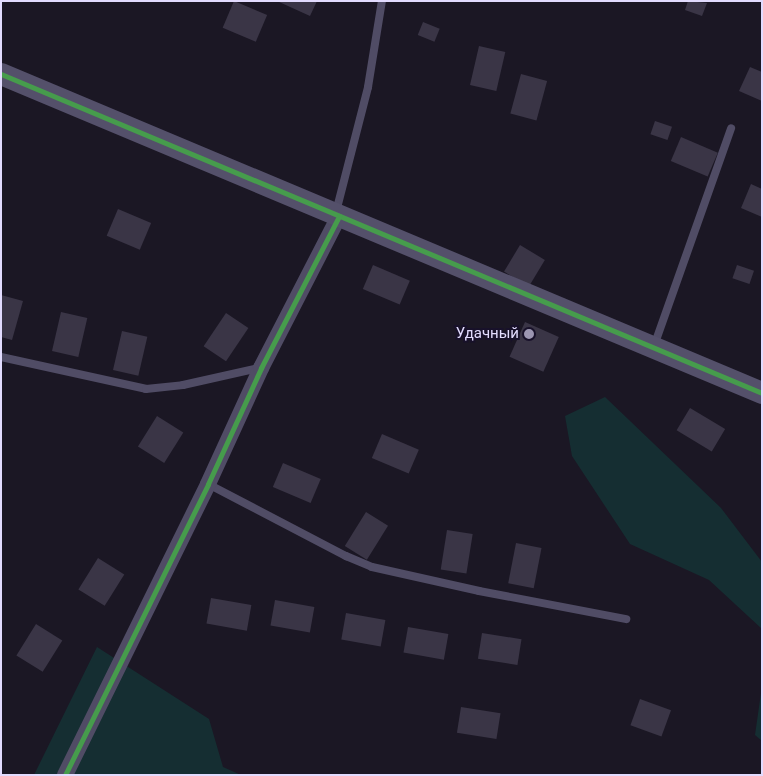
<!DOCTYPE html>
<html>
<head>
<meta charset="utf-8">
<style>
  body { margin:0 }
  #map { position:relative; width:763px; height:776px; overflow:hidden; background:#1b1724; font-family:Roboto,sans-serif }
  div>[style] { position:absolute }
  .green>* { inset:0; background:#152e32 }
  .building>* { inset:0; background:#3a3546; transform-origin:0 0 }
  .lane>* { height:8px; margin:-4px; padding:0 4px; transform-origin:4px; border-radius:4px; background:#504c65 }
  .street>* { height:16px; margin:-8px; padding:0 8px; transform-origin:8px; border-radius:8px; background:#504c65 }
  .secondary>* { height:22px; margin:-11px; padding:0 11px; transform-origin:11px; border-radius:11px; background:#54506a }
  .cycleway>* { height:5px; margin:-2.5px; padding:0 2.5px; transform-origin:2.5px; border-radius:2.5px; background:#469c4c }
  .dots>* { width:14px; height:14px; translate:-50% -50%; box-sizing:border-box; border:2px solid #18112a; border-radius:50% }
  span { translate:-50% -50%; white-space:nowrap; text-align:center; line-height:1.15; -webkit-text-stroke:4px #18112a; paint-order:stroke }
  .poi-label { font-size:15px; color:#e2dbfe }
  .right { translate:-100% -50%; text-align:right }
  .frame { position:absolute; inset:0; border:2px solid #e2dbfe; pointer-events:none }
</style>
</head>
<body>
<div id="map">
  <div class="green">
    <div style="clip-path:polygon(605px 397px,721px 508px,762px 562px,762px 629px,709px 580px,630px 544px,572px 456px,565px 416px)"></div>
    <div style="clip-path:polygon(97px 647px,209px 719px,223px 767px,241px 775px,34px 775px)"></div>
    <div style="clip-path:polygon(762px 686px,762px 741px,755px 735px)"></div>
  </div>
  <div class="building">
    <div style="left:234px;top:1px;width:36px;height:29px;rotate:23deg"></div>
    <div style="clip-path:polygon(277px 1px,317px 1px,310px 16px)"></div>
    <div style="clip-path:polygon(688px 1px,707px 3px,702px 16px,685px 10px)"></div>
    <div style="left:423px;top:22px;width:18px;height:14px;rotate:22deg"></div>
    <div style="left:479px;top:46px;width:27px;height:40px;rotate:13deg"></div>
    <div style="clip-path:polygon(750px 67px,762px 72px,762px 101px,739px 91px)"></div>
    <div style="left:521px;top:74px;width:27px;height:41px;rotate:15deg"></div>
    <div style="left:655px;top:121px;width:18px;height:14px;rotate:19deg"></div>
    <div style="left:681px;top:137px;width:40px;height:26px;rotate:23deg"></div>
    <div style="clip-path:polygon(751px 184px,762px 189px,762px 217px,741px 208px)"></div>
    <div style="left:118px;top:209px;width:36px;height:29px;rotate:23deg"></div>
    <div style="left:520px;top:245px;width:29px;height:31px;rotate:31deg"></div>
    <div style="left:373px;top:265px;width:40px;height:26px;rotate:23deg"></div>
    <div style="left:737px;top:265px;width:18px;height:14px;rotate:19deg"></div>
    <div style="clip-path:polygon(1px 295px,23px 301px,12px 340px,1px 337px)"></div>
    <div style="left:61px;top:312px;width:27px;height:40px;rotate:13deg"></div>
    <div style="left:226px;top:313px;width:27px;height:40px;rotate:34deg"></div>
    <div style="left:525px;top:322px;width:37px;height:38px;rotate:24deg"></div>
    <div style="left:122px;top:331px;width:26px;height:40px;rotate:13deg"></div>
    <div style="left:690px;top:408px;width:41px;height:26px;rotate:31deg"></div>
    <div style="left:157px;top:416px;width:31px;height:36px;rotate:32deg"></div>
    <div style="left:382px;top:434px;width:40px;height:26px;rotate:23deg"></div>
    <div style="left:283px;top:463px;width:41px;height:26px;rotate:23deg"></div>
    <div style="left:366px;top:512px;width:26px;height:40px;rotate:32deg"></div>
    <div style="left:447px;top:530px;width:26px;height:40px;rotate:9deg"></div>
    <div style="left:516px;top:543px;width:26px;height:41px;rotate:11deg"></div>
    <div style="left:98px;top:558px;width:31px;height:37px;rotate:32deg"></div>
    <div style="left:211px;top:598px;width:41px;height:26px;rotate:10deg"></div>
    <div style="left:275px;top:600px;width:40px;height:26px;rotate:10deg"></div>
    <div style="left:346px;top:613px;width:40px;height:27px;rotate:10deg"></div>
    <div style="left:36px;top:624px;width:31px;height:37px;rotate:32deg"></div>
    <div style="left:408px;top:627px;width:41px;height:26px;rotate:10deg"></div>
    <div style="left:482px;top:633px;width:40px;height:26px;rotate:9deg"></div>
    <div style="left:640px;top:699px;width:33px;height:28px;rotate:20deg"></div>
    <div style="left:461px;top:707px;width:40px;height:26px;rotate:9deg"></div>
  </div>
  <div class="lane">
    <div style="left:336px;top:212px;width:129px;rotate:-75.6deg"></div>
    <div style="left:368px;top:87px;width:87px;rotate:-80.8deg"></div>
    <div style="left:654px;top:346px;width:231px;rotate:-70.5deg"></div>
    <div style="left:1px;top:357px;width:148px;rotate:12.4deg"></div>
    <div style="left:146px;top:389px;width:37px;rotate:-6deg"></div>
    <div style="left:183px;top:385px;width:78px;rotate:-12.6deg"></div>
    <div style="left:208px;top:484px;width:156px;rotate:27.6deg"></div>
    <div style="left:346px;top:556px;width:28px;rotate:23deg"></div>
    <div style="left:372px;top:567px;width:110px;rotate:12.6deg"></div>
    <div style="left:479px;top:591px;width:150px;rotate:10.8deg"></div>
  </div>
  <div class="street">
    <div style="left:65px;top:775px;width:324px;rotate:-63.8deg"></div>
    <div style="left:208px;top:484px;width:128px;rotate:-65.4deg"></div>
    <div style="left:261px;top:368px;width:171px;rotate:-62.8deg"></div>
  </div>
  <div class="secondary">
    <div style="left:1px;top:74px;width:825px;rotate:22.74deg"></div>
  </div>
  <div class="cycleway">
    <div style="left:1px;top:74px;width:825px;rotate:22.74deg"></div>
    <div style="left:65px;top:775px;width:324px;rotate:-63.8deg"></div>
    <div style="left:208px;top:484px;width:128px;rotate:-65.4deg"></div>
    <div style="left:261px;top:368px;width:171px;rotate:-62.8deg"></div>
  </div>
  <div class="dots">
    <div style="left:529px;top:334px;background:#9c96b2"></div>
  </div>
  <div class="poi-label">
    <span class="right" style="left:519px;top:334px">Удачный</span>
  </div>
  <div class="frame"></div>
</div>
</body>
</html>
